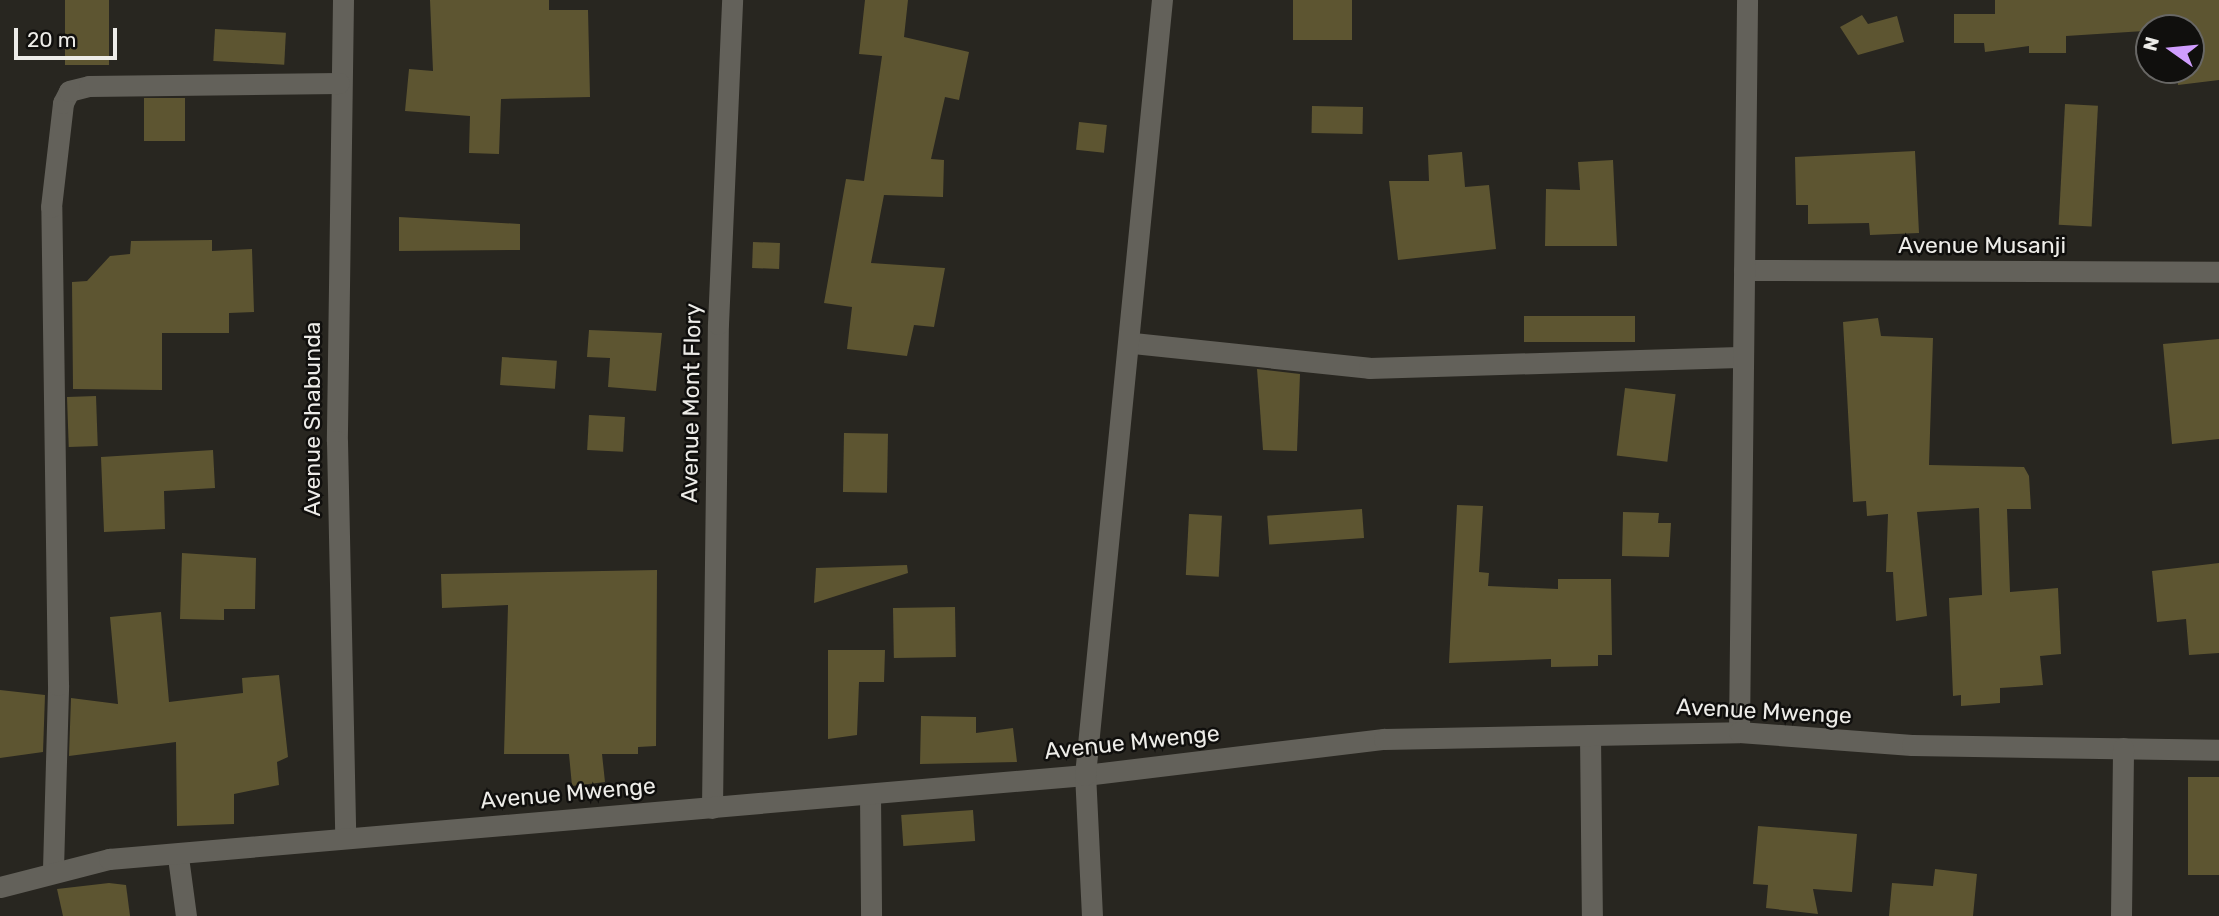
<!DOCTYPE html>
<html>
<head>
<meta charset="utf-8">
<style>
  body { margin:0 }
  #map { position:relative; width:2219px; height:916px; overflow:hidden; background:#282620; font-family:Rubik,sans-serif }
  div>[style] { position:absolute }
  .building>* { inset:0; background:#5d5531; transform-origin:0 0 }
  .minor>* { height:21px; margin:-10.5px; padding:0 10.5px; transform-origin:10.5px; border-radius:10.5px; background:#63615a }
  span { translate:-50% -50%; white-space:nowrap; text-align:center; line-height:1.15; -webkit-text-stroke:5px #100f0d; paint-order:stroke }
  .street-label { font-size:23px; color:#edece8 }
  .north { position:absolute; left:2135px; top:14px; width:70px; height:70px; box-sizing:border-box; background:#100f0d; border:2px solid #686765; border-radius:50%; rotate:285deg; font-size:19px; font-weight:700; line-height:28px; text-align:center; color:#edece8 }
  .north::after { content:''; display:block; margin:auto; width:24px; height:32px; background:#d09dfe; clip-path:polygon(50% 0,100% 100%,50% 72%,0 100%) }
  .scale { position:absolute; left:14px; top:28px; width:103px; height:32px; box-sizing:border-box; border:4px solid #edece8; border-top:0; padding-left:9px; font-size:21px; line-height:24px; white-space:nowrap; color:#edece8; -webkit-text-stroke:5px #100f0d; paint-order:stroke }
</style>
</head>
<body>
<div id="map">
  <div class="building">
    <div style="left:65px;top:0;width:44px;height:65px"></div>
    <div style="clip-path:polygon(430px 0,549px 0,549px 10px,588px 10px,590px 97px,501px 99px,499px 154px,469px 153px,470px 116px,405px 111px,409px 69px,433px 71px)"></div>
    <div style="clip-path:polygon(865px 0,908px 0,904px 37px,969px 52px,959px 100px,945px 97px,931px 159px,944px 160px,943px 197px,884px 195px,871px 263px,945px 268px,934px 327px,914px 325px,907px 356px,847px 349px,852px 307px,824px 303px,846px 179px,864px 181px,882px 56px,859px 54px)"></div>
    <div style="left:1293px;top:0;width:59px;height:40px"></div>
    <div style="clip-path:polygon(1995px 0,2219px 0,2219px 80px,2178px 85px,2176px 70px,2191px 70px,2191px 28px,2066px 36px,2066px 53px,2029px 53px,2029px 46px,1985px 52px,1984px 43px,1954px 43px,1954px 14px,1995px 14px)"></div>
    <div style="clip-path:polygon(1862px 15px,1868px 24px,1897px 16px,1904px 42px,1858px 55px,1840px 27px)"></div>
    <div style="left:215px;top:29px;width:71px;height:32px;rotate:3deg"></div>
    <div style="left:144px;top:98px;width:41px;height:43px"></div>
    <div style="left:2065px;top:104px;width:33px;height:121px;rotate:3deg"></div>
    <div style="left:1312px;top:106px;width:51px;height:27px;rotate:1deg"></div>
    <div style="left:1079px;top:122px;width:28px;height:28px;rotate:6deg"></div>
    <div style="clip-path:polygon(1915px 151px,1919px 233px,1870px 235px,1869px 223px,1808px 224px,1808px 205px,1796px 205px,1795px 157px)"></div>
    <div style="clip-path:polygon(1462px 152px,1465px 187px,1489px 185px,1496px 249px,1398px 260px,1389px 181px,1429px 181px,1428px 155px)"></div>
    <div style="clip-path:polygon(1613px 160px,1617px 246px,1545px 246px,1546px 189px,1580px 190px,1578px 162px)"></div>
    <div style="clip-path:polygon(399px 217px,520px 224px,520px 250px,399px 251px)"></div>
    <div style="clip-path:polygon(212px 240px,212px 251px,252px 249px,254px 312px,229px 313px,229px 333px,162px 333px,162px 390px,73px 389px,72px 282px,87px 281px,110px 256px,130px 254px,131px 241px)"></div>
    <div style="left:753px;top:242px;width:27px;height:26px;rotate:2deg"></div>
    <div style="left:1635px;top:316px;width:26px;height:111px;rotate:90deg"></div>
    <div style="clip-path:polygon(1878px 318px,1881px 336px,1933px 338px,1929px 465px,2024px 467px,2029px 476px,2031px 509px,2007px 509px,2010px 592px,2058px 588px,2061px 654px,2040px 656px,2043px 685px,2000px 688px,2000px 703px,1961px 706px,1961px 695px,1953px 696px,1949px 598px,1982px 595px,1979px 508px,1917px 512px,1927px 616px,1896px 621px,1893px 572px,1886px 572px,1888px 514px,1867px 516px,1866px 501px,1853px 502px,1843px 322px)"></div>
    <div style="clip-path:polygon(589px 330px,662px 333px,656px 391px,608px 387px,610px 358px,587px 357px)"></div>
    <div style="clip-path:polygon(2219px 339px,2219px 439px,2172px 444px,2163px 344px)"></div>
    <div style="left:502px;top:357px;width:55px;height:28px;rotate:4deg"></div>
    <div style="clip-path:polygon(1257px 369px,1300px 374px,1297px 451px,1263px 450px)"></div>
    <div style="left:1625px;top:388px;width:51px;height:68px;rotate:7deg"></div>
    <div style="left:96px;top:396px;width:50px;height:29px;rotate:88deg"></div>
    <div style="left:589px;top:415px;width:36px;height:35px;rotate:3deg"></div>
    <div style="left:844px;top:433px;width:44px;height:59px;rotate:1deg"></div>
    <div style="clip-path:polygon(213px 450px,215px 488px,164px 491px,165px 529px,104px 532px,101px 457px)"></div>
    <div style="clip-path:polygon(1457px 505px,1483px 506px,1479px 572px,1489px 573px,1488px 586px,1558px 589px,1558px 579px,1611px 579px,1612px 655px,1598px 655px,1598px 666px,1551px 667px,1551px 659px,1449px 663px)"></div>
    <div style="left:1362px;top:509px;width:29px;height:95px;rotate:86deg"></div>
    <div style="clip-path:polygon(1623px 512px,1659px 513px,1658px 523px,1671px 523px,1669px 557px,1622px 556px)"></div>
    <div style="left:1189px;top:514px;width:33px;height:61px;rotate:3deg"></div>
    <div style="clip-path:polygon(182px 553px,256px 558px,255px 609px,224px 609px,224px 620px,180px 619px)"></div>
    <div style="clip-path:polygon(2219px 563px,2219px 653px,2189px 655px,2186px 619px,2157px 622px,2152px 571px)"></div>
    <div style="clip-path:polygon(907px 565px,908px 573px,814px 603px,816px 568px)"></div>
    <div style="clip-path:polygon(657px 570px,656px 746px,638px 747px,638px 754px,602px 754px,605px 782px,572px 786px,569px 754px,504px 754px,508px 605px,442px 608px,441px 574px)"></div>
    <div style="left:955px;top:607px;width:50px;height:62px;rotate:89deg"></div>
    <div style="clip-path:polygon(161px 612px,169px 702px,243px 693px,242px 678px,279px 675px,288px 757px,277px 762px,279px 785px,234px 794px,234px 824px,177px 826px,176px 742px,69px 756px,71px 698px,118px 704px,110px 617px)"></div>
    <div style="clip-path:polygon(828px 650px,885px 650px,884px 682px,859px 682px,857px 735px,828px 739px)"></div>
    <div style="clip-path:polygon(0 690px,45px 695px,43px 752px,0 758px)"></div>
    <div style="clip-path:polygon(921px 716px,976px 717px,976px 733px,1013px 728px,1017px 762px,920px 764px)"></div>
    <div style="left:2188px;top:777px;width:31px;height:98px"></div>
    <div style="left:973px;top:810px;width:31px;height:72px;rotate:86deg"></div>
    <div style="clip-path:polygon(1758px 826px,1857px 834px,1852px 892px,1813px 889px,1818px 914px,1766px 908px,1768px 885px,1753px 884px)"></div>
    <div style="clip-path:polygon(1935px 869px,1977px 874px,1973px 916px,1889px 916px,1892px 883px,1933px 886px)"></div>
    <div style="clip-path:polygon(109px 883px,126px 885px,130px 916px,63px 916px,57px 889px)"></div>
  </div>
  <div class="minor">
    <div style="left:343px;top:0;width:441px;rotate:90.8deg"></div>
    <div style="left:337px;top:441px;width:396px;rotate:88.8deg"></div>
    <div style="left:1744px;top:270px;width:475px;rotate:0.2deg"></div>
    <div style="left:1133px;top:343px;width:237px;rotate:6deg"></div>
    <div style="left:1369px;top:368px;width:370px;rotate:-1.7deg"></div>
    <div style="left:1739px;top:732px;width:732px;rotate:-89.37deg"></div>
    <div style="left:1590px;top:735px;width:181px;rotate:89.4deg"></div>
    <div style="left:870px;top:794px;width:122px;rotate:89.5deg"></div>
    <div style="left:712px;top:808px;width:484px;rotate:-89.3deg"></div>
    <div style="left:718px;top:324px;width:324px;rotate:-87.5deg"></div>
    <div style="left:178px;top:857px;width:60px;rotate:82.3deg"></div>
    <div style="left:53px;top:869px;width:184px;rotate:-88.4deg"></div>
    <div style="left:58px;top:685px;width:478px;rotate:-90.8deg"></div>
    <div style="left:51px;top:207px;width:105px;rotate:-83.4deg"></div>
    <div style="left:63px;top:103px;width:13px;rotate:-63deg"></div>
    <div style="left:69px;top:91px;width:21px;rotate:-14deg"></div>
    <div style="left:89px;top:86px;width:250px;rotate:-0.7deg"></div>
    <div style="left:0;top:887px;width:113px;rotate:-14.4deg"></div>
    <div style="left:109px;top:859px;width:980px;rotate:-4.92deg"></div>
    <div style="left:1085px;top:775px;width:301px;rotate:-6.9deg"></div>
    <div style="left:1384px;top:739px;width:355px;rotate:-1.1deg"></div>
    <div style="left:1739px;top:732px;width:173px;rotate:4.3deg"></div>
    <div style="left:1912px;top:745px;width:307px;rotate:0.9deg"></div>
    <div style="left:1092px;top:916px;width:141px;rotate:-92.8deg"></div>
    <div style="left:1085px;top:775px;width:779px;rotate:-84.33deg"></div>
    <div style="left:2121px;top:916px;width:168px;rotate:-89.3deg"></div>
  </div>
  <div class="street-label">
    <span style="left:1982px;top:245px">Avenue Musanji</span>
    <span style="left:691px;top:403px;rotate:-89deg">Avenue Mont Flory</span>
    <span style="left:312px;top:419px;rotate:-90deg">Avenue Shabunda</span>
    <span style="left:1764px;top:711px;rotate:3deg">Avenue Mwenge</span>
    <span style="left:1132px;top:742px;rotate:-6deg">Avenue Mwenge</span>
    <span style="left:568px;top:793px;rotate:-5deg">Avenue Mwenge</span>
  </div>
  <div class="north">N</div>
  <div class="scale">20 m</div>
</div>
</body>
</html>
